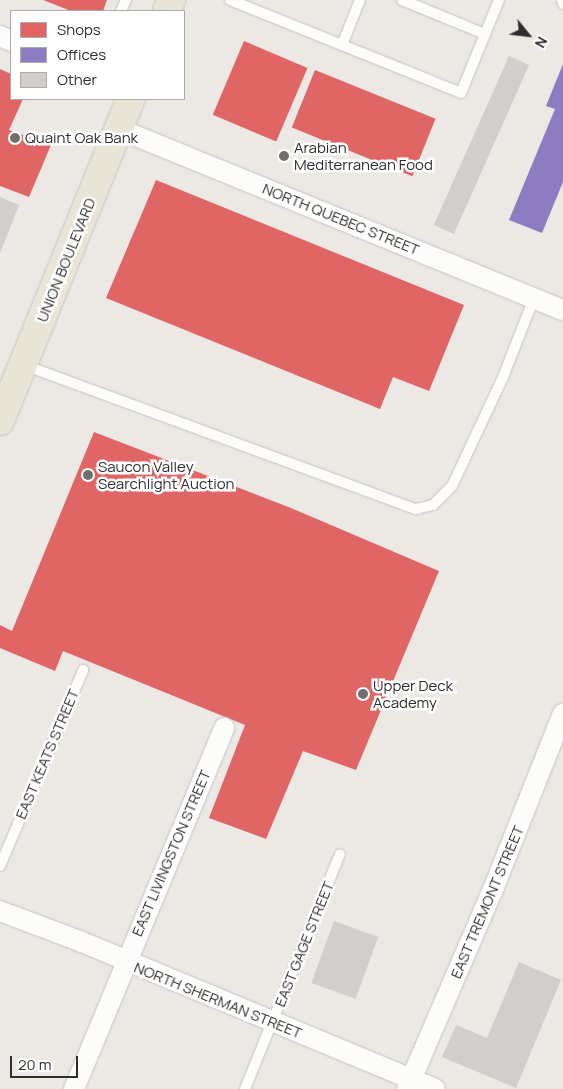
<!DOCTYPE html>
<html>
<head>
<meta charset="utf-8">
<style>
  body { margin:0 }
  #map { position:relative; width:563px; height:1089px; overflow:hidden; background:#ece8e4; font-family:Manrope,sans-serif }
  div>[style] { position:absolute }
  .shops>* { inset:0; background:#e06666; transform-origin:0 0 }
  .offices>* { inset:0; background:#8e7cc3 }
  .building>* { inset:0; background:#d1cecb; transform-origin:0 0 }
  .roads { filter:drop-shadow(0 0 1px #c5c4c5) drop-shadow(0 0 1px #c5c4c5) }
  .service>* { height:10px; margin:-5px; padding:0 5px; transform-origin:5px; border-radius:5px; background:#fcfcfb }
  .minor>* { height:20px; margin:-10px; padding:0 10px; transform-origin:10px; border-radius:10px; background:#fcfcfb }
  .primary>* { height:28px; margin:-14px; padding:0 14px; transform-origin:14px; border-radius:14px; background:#e8e4d6 }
  .dots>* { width:14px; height:14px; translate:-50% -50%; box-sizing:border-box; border:2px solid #fff; border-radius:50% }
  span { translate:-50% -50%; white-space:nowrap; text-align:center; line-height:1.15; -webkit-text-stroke:5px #fff; paint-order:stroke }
  .poi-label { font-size:15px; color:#2e2e2e }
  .left { translate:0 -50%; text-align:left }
  .street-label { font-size:15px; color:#2e2e2e }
  .legend { position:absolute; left:10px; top:10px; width:175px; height:90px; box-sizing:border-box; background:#fff; border:1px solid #ababab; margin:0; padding:6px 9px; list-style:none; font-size:15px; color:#2e2e2e }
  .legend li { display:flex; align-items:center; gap:10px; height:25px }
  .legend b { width:25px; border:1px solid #ababab }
  .north { position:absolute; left:503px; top:10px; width:50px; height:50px; -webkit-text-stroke:4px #fff; paint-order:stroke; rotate:119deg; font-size:14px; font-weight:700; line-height:20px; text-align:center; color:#2e2e2e }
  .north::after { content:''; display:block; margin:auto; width:18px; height:22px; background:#2e2e2e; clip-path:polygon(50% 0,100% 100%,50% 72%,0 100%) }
  .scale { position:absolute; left:10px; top:1056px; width:68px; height:22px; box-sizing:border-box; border:2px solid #2e2e2e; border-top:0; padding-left:6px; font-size:15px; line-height:18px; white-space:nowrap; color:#2e2e2e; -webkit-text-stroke:4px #fff; paint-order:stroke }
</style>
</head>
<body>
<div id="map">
  <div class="shops">
    <div style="clip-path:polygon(43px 0,107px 0,103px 11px,71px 11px)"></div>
    <div style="left:244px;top:41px;width:69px;height:80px;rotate:23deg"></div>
    <div style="clip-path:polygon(0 69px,11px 74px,11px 99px,23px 99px,9px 130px,51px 145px,29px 197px,0 186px)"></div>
    <div style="left:315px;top:70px;width:130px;height:62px;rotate:22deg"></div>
    <div style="clip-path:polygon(156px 180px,464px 305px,429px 391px,393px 377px,380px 409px,106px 298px)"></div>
    <div style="clip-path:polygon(94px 432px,291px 508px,439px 571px,356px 770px,303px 751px,266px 839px,209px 818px,245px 725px,63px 651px,55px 671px,0 648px,0 625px,12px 631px)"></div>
  </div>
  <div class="offices">
    <div style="clip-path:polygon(563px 64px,563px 182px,542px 233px,509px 220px,555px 109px,546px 106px)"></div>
  </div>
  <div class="building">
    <div style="left:509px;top:56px;width:22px;height:185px;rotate:24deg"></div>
    <div style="clip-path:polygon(0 197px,19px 205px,0 253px)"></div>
    <div style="left:334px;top:921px;width:47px;height:66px;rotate:20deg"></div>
    <div style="clip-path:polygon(519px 962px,561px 980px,516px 1088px,442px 1057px,456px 1025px,487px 1038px)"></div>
  </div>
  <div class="roads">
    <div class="service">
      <div style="left:230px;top:0;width:249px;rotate:21.9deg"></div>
      <div style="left:461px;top:93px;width:100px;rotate:-67.8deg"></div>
      <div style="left:402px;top:0;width:90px;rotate:22.3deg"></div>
      <div style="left:562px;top:0;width:4px;rotate:76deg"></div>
      <div style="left:121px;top:11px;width:12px;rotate:-66deg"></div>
      <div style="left:342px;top:45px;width:48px;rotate:-68.2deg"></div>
      <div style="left:24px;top:365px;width:418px;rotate:20.2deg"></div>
      <div style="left:416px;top:509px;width:17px;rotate:-13deg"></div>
      <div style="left:433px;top:505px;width:27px;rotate:-45deg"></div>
      <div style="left:452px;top:486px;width:120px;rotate:-64.9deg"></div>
      <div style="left:503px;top:377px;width:85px;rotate:-68.6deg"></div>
      <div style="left:0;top:866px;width:213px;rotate:-67deg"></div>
      <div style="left:245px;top:1089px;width:253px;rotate:-68deg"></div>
    </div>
    <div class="minor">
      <div style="left:0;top:36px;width:12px;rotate:24deg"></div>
      <div style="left:119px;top:129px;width:479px;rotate:22.2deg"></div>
      <div style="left:0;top:911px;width:88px;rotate:20.7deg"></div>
      <div style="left:82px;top:942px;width:382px;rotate:22.6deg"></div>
      <div style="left:74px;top:1089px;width:391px;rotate:-67.4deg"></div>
      <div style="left:407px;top:1089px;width:215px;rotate:-66.7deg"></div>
      <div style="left:492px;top:892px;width:192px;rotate:-68.3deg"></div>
    </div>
    <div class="primary">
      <div style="left:167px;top:11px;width:12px;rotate:-70deg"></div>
      <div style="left:0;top:421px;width:348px;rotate:-67.9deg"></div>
    </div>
  </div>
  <div class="dots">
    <div style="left:15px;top:138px;background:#706f6e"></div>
    <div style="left:284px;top:156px;background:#706f6e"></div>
    <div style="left:88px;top:475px;background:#706f6e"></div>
    <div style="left:363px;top:694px;background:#706f6e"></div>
  </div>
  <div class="poi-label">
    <span class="left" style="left:25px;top:138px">Quaint Oak Bank</span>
    <span class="left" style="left:294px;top:156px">Arabian<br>Mediterranean Food</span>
    <span class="left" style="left:98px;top:475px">Saucon Valley<br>Searchlight Auction</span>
    <span class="left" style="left:373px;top:694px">Upper Deck<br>Academy</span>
  </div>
  <div class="street-label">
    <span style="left:341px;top:219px;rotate:22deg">NORTH QUEBEC STREET</span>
    <span style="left:66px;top:260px;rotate:-68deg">UNION BOULEVARD</span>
    <span style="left:47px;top:754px;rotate:-67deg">EAST KEATS STREET</span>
    <span style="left:171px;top:853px;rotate:-67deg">EAST LIVINGSTON STREET</span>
    <span style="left:487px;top:902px;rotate:-67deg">EAST TREMONT STREET</span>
    <span style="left:304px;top:944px;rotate:-68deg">EAST GAGE STREET</span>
    <span style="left:218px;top:1000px;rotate:22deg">NORTH SHERMAN STREET</span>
  </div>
  <ul class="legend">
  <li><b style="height:14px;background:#e06666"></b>Shops</li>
  <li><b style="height:14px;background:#8e7cc3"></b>Offices</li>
  <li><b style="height:14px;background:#d1cecb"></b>Other</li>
  </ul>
  <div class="north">N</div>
  <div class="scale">20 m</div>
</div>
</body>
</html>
